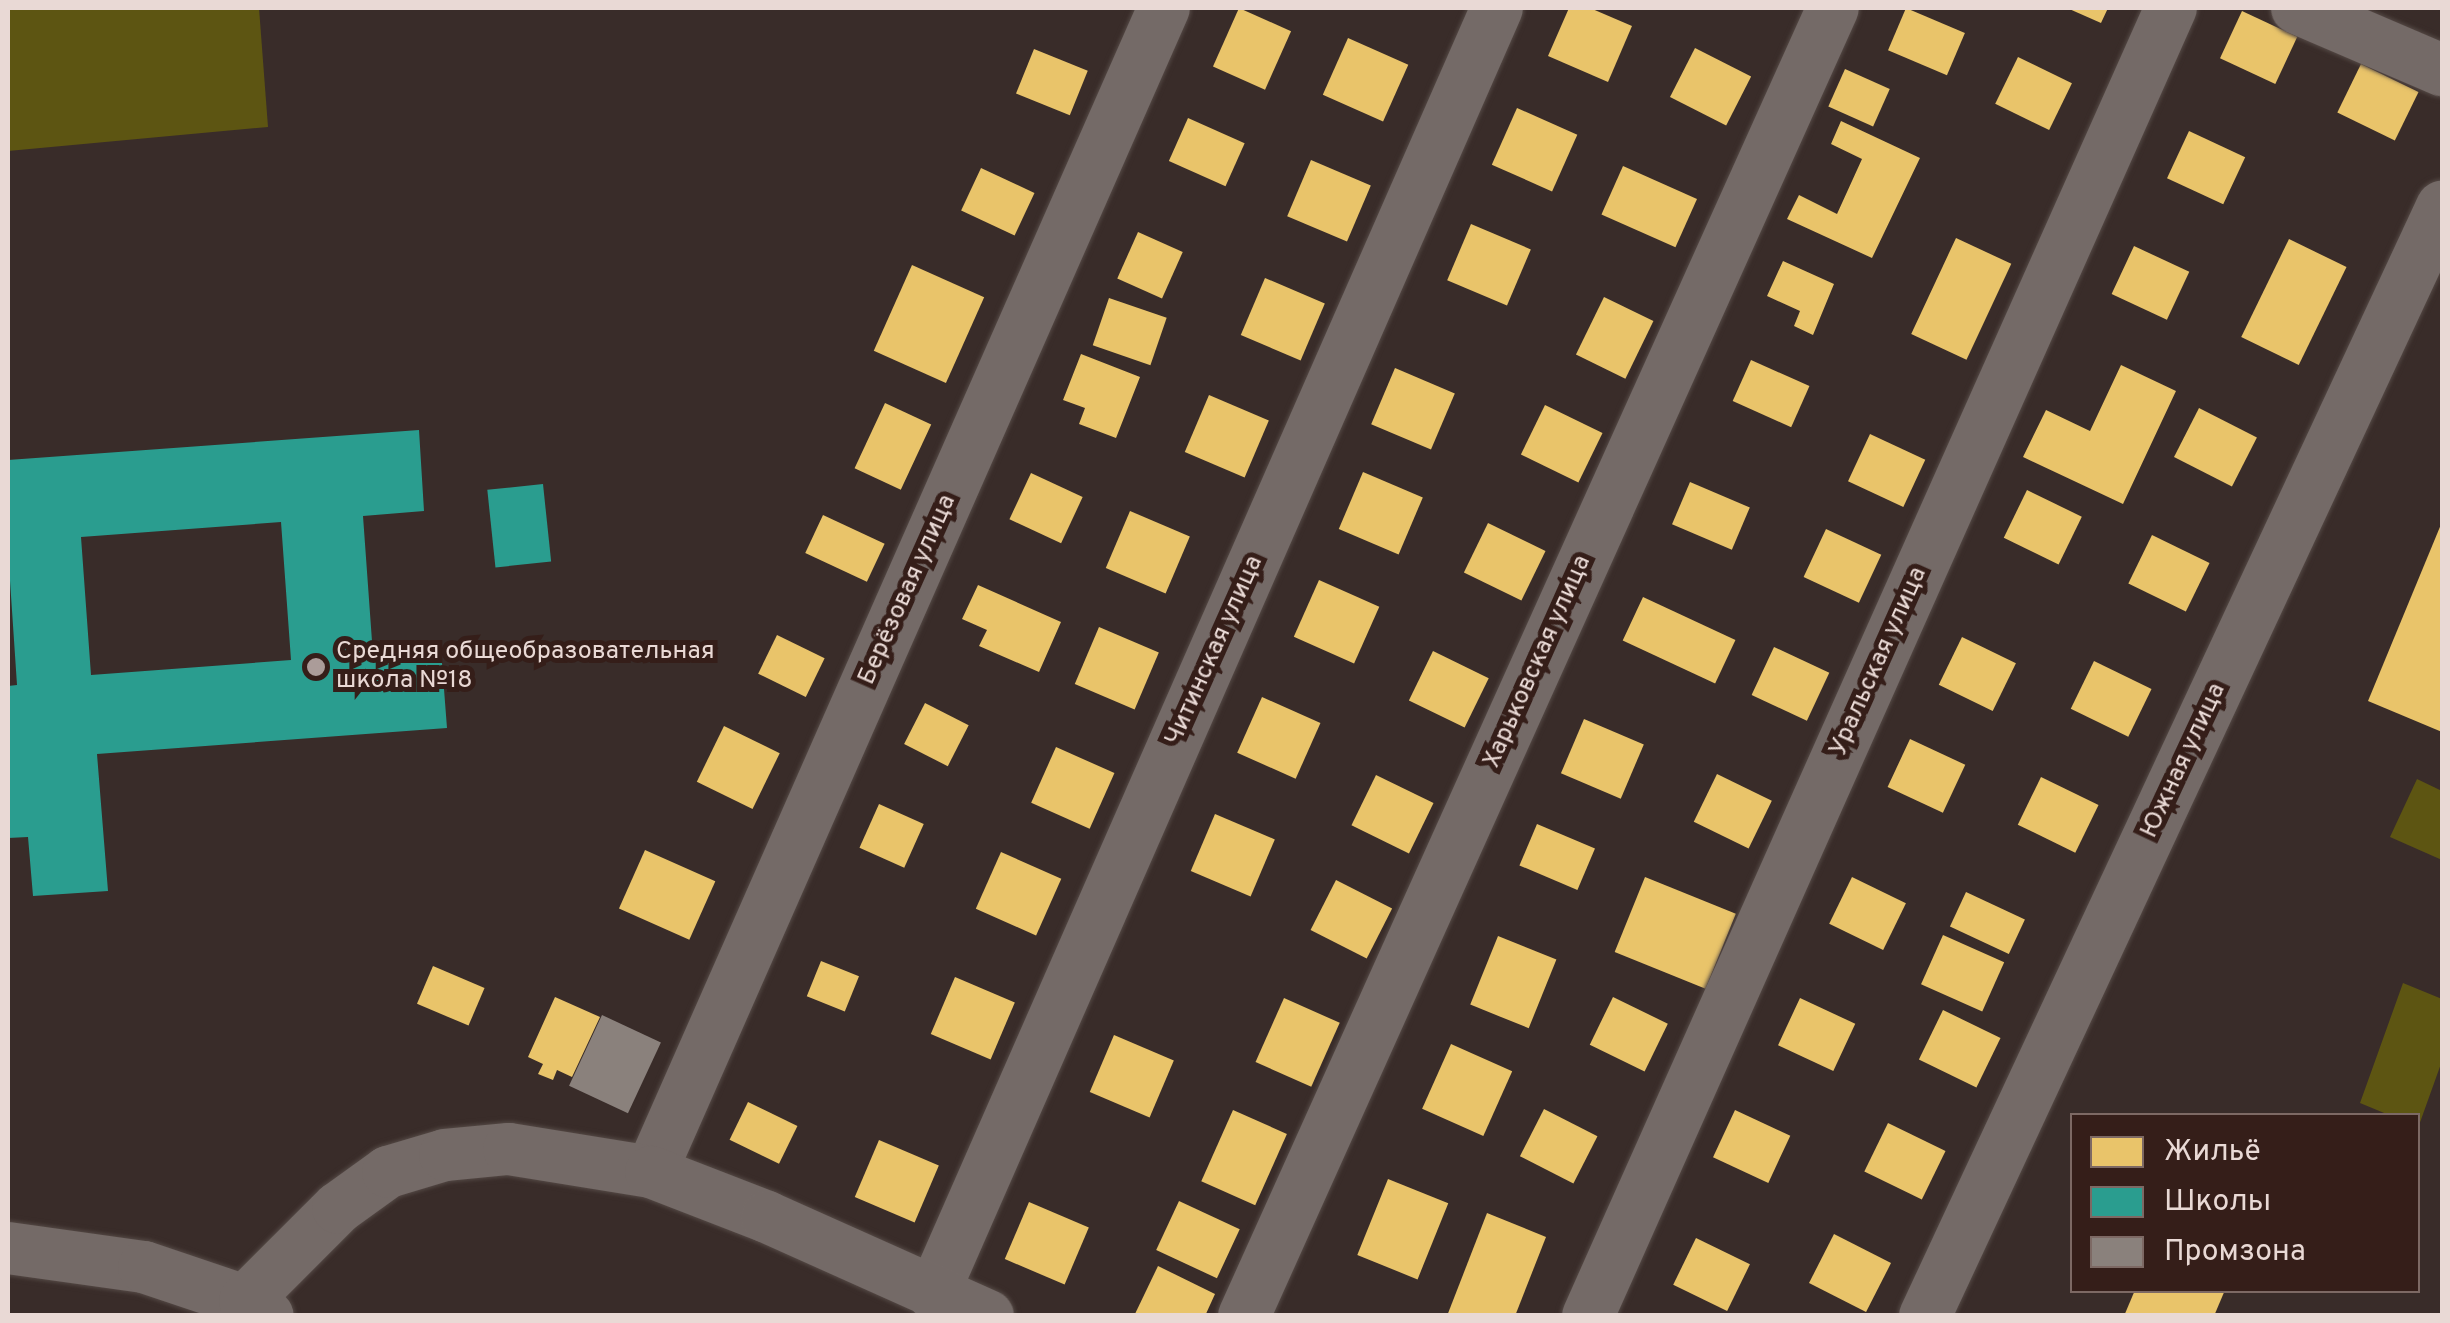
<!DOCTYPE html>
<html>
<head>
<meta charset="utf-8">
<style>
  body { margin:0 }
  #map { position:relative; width:2450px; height:1323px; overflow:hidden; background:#392c29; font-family:Overpass,sans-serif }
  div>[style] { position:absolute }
  .green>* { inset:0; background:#5d5512 }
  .homes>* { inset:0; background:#e9c46a; transform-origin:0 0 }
  .schools>* { inset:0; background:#2a9d8f; transform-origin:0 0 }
  .industry>* { inset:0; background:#8a817c; transform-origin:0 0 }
  .roads { filter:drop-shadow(0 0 2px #544945) drop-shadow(0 0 2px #544945) }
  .minor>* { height:52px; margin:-26px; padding:0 26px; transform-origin:26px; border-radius:26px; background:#746a67 }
  .dots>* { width:28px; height:28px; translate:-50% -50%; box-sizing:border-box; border:5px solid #351e19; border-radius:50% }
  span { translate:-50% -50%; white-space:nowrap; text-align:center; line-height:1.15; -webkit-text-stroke:10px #351e19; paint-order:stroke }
  .street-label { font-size:25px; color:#e9d9d5 }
  .poi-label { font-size:25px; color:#e9d9d5 }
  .left { translate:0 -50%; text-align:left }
  .frame { position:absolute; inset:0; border:10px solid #e9d9d5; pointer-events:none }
  .legend { position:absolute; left:2070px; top:1113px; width:350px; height:180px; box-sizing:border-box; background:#351e19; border:2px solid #7d6964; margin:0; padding:12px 18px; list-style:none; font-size:30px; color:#e9d9d5 }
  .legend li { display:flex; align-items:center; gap:20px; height:50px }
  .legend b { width:50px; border:2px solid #7d6964 }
</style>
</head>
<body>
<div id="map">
  <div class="green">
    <div style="clip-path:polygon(8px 8px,259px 8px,268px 127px,8px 151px)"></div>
    <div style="clip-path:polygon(2417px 779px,2442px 791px,2442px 860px,2390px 837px)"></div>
    <div style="clip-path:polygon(2403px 983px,2442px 999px,2442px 1061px,2418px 1128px,2418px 1116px,2389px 1115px,2360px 1103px)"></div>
  </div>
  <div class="homes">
    <div style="left:1239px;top:8px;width:57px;height:64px;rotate:24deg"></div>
    <div style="clip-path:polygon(1569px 8px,1590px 8px,1632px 26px,1608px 82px,1548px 56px)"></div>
    <div style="left:1906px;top:8px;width:64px;height:46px;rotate:23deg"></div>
    <div style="clip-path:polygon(2067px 8px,2108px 8px,2101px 23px)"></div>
    <div style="left:2242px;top:11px;width:61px;height:52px;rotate:25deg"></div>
    <div style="left:1348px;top:38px;width:66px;height:62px;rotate:24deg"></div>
    <div style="left:1695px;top:48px;width:63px;height:55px;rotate:27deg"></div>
    <div style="left:1034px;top:49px;width:58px;height:48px;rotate:22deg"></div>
    <div style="left:2018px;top:57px;width:60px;height:52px;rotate:26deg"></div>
    <div style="left:2361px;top:64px;width:64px;height:54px;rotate:26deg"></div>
    <div style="left:1845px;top:69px;width:49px;height:41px;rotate:24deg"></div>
    <div style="left:1517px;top:108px;width:66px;height:62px;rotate:24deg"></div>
    <div style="left:1188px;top:118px;width:62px;height:47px;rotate:24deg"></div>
    <div style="clip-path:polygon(1841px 121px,1920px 158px,1872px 258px,1787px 219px,1799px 195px,1837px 214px,1862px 159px,1831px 144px)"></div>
    <div style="left:2189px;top:131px;width:62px;height:52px;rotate:25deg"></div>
    <div style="left:1311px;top:160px;width:65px;height:61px;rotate:23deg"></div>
    <div style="left:1623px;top:166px;width:81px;height:53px;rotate:24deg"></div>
    <div style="left:981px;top:168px;width:59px;height:47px;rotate:25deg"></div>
    <div style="left:1471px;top:224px;width:65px;height:61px;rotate:23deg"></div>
    <div style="left:1138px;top:232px;width:49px;height:51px;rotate:24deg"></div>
    <div style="left:1956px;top:238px;width:61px;height:106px;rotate:25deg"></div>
    <div style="left:2289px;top:239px;width:64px;height:109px;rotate:26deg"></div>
    <div style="left:2134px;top:246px;width:61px;height:53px;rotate:25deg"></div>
    <div style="clip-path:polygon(1783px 261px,1834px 284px,1813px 335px,1794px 326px,1800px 311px,1767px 296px)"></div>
    <div style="left:912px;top:265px;width:79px;height:94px;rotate:24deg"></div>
    <div style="left:1265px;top:278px;width:65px;height:62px;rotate:23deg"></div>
    <div style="left:1604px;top:297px;width:55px;height:64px;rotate:26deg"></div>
    <div style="left:1109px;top:298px;width:61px;height:50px;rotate:19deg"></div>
    <div style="clip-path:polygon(1081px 354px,1140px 377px,1116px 438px,1079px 424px,1085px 408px,1063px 400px)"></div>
    <div style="left:1751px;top:360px;width:64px;height:45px;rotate:24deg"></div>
    <div style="clip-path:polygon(2121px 365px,2176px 391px,2123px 504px,2023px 457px,2046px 410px,2090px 431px)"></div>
    <div style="left:1395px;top:368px;width:65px;height:61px;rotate:23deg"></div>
    <div style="left:1209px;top:395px;width:65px;height:62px;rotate:23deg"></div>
    <div style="left:885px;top:403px;width:51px;height:72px;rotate:25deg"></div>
    <div style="left:1545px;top:405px;width:64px;height:55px;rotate:26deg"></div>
    <div style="left:2199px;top:408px;width:65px;height:55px;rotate:27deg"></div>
    <div style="left:1870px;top:434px;width:61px;height:52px;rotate:25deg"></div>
    <div style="left:1363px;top:472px;width:65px;height:62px;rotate:23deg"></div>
    <div style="left:1031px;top:473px;width:57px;height:51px;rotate:25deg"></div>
    <div style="left:1690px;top:482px;width:65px;height:46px;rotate:23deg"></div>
    <div style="left:2027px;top:490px;width:61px;height:53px;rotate:26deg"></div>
    <div style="left:1130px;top:511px;width:65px;height:62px;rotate:23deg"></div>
    <div style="left:823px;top:515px;width:68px;height:42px;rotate:25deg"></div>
    <div style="clip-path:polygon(2442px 522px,2442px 732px,2368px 701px)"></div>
    <div style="left:1488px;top:523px;width:64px;height:55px;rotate:26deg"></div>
    <div style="left:1826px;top:529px;width:61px;height:53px;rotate:25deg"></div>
    <div style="left:2152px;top:535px;width:64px;height:54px;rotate:26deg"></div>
    <div style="left:1319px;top:580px;width:66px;height:62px;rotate:24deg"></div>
    <div style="clip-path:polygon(978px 585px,1061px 622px,1039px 672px,979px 646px,987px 630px,962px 619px)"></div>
    <div style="left:1643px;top:597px;width:102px;height:48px;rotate:25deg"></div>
    <div style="left:1099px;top:627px;width:65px;height:62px;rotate:23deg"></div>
    <div style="left:777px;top:635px;width:53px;height:43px;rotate:26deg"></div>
    <div style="left:1962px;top:637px;width:60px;height:53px;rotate:26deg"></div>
    <div style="left:1774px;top:647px;width:61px;height:53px;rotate:25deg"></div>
    <div style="left:1433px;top:651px;width:62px;height:55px;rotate:26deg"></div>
    <div style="left:2094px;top:661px;width:64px;height:53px;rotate:26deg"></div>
    <div style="left:1262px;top:697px;width:64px;height:61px;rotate:24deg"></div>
    <div style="left:925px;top:703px;width:49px;height:46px;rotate:27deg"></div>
    <div style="left:1584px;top:719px;width:65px;height:59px;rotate:23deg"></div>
    <div style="left:724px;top:726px;width:62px;height:62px;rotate:26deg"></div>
    <div style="left:1910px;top:739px;width:61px;height:53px;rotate:25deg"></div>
    <div style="left:1056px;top:747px;width:64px;height:61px;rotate:24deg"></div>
    <div style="left:1717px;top:774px;width:61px;height:53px;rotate:26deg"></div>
    <div style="left:1376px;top:775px;width:64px;height:56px;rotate:26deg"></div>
    <div style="left:2041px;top:777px;width:64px;height:53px;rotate:26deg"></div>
    <div style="left:879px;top:804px;width:49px;height:48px;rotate:24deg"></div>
    <div style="left:1215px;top:814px;width:65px;height:62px;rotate:23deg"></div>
    <div style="left:1537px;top:824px;width:63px;height:45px;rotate:23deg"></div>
    <div style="left:645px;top:850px;width:77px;height:64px;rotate:24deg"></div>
    <div style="left:1001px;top:852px;width:66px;height:62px;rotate:24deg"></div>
    <div style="left:1645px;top:877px;width:98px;height:81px;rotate:22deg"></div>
    <div style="left:1852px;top:877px;width:60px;height:52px;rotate:26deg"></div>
    <div style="left:1336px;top:880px;width:63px;height:56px;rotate:27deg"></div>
    <div style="left:1966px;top:892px;width:65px;height:38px;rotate:25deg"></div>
    <div style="left:1943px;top:935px;width:67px;height:54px;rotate:24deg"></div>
    <div style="left:1498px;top:936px;width:63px;height:74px;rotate:22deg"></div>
    <div style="left:821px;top:961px;width:41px;height:38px;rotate:22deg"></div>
    <div style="left:433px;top:966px;width:56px;height:41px;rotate:23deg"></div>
    <div style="left:955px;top:977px;width:65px;height:62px;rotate:23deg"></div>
    <div style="clip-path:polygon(555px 997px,600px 1017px,572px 1077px,557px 1070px,553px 1080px,538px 1074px,543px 1064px,528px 1057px)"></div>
    <div style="left:1613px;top:997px;width:61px;height:53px;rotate:26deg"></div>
    <div style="left:1284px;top:998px;width:61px;height:70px;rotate:24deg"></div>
    <div style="left:1800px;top:998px;width:61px;height:52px;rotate:25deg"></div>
    <div style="left:1943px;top:1010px;width:64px;height:55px;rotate:26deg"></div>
    <div style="left:1114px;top:1035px;width:65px;height:62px;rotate:23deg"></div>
    <div style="left:1451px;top:1044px;width:67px;height:71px;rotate:24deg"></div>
    <div style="left:748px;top:1102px;width:55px;height:42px;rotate:26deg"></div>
    <div style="left:1544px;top:1109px;width:60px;height:53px;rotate:27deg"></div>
    <div style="left:1233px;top:1110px;width:59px;height:78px;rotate:24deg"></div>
    <div style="left:1735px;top:1110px;width:61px;height:52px;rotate:25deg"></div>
    <div style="left:1888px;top:1123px;width:64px;height:54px;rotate:26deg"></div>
    <div style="left:879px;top:1140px;width:65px;height:62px;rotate:23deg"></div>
    <div style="left:1388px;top:1179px;width:65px;height:82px;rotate:22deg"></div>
    <div style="left:1179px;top:1201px;width:67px;height:54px;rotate:25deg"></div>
    <div style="left:1029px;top:1202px;width:65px;height:62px;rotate:23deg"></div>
    <div style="clip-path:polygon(1487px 1213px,1546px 1237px,1515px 1316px,1447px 1316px)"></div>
    <div style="left:1834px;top:1234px;width:64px;height:55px;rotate:27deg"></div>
    <div style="left:1696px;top:1238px;width:60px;height:52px;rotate:26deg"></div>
    <div style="clip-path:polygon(1158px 1266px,1215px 1294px,1205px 1316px,1134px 1316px)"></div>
    <div style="clip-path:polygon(2135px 1290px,2225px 1290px,2214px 1316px,2124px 1316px)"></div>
  </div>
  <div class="schools">
    <div style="clip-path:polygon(evenodd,419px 430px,424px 511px,363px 516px,373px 655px,441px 650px,447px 728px,97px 754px,108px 891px,33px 896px,28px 837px,8px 838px,8px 686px,17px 685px,8px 551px,8px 460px,419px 430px,281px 522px,291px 660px,91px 675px,81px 537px,281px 522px)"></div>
    <div style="left:543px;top:484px;width:78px;height:56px;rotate:84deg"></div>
  </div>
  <div class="industry">
    <div style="left:602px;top:1015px;width:65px;height:78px;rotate:25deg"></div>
  </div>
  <div class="roads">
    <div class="minor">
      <div style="left:2297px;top:8px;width:158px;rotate:23.2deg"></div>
      <div style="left:651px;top:1172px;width:1272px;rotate:-66.22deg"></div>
      <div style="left:8px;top:1248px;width:137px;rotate:8deg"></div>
      <div style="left:144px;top:1267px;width:107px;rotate:18.6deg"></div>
      <div style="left:245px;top:1301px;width:27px;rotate:33deg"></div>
      <div style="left:933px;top:1294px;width:1404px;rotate:-66.32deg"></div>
      <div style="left:245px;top:1301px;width:132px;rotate:-45deg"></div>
      <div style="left:338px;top:1208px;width:62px;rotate:-35.8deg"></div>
      <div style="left:388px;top:1172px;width:59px;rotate:-16.6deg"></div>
      <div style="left:445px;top:1155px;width:64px;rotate:-5.4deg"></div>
      <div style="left:509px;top:1149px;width:144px;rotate:9.2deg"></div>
      <div style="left:651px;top:1172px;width:124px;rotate:21.2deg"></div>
      <div style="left:767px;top:1217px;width:242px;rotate:24.1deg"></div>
      <div style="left:1244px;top:1316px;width:1434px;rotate:-65.76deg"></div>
      <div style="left:1588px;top:1316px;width:1432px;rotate:-65.98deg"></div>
      <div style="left:1925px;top:1316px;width:1224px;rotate:-65.01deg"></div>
    </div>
  </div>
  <div class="dots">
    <div style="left:316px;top:667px;background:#ab9c99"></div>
  </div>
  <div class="street-label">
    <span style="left:908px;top:590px;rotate:-66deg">Берёзовая улица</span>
    <span style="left:1215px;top:651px;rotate:-66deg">Читинская улица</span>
    <span style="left:1538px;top:662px;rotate:-66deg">Харьковская улица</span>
    <span style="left:1879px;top:662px;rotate:-66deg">Уральская улица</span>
    <span style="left:2184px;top:761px;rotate:-65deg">Южная улица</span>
  </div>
  <div class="poi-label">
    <span class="left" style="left:336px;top:667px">Средняя общеобразовательная<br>школа №18</span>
  </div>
  <div class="frame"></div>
  <ul class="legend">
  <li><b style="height:28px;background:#e9c46a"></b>Жильё</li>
  <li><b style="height:28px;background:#2a9d8f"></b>Школы</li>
  <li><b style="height:28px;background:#8a817c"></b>Промзона</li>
  </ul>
</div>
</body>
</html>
